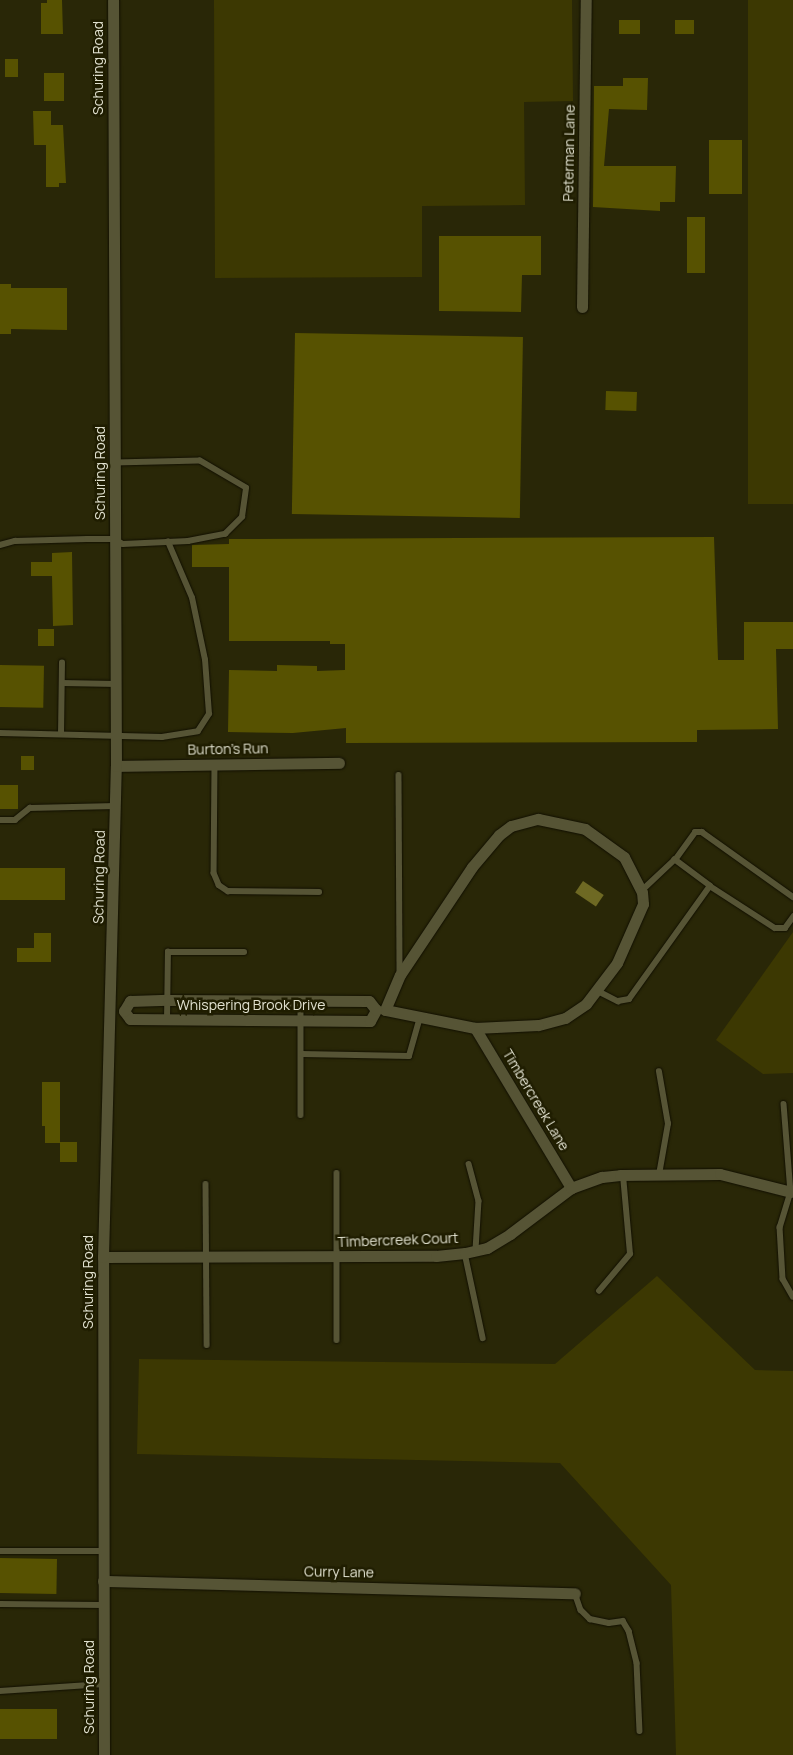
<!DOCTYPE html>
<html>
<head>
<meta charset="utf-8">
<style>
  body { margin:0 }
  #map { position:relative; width:793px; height:1755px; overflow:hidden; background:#292707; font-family:Manrope,sans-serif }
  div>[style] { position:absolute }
  .green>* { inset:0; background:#3c3802; transform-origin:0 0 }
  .water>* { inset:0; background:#6e6923; transform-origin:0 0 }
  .building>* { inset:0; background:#575201; transform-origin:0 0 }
  .roads { filter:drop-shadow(0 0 1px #110f00) drop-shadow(0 0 1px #110f00) }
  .service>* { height:5.5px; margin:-2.75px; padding:0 2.75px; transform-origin:2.75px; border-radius:2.75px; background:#565435 }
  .minor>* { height:11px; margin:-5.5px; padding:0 5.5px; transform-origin:5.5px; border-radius:5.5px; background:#565435 }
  span { translate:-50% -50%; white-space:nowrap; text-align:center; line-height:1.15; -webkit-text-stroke:5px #1f1d00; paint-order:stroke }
  .street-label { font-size:14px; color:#e1e1cf }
</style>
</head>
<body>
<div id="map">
  <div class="green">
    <div style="clip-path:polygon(214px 0,572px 0,573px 101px,524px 102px,525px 205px,422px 206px,422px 277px,215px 278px)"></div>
    <div style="left:748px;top:0;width:45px;height:504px"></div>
    <div style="clip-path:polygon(793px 932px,793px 1073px,763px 1074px,716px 1040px)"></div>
    <div style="clip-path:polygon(657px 1276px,755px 1370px,793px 1371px,793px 1755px,676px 1755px,671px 1585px,560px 1463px,137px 1454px,139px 1359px,555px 1364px)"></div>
  </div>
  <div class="water">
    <div style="left:583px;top:881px;width:25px;height:14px;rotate:34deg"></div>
  </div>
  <div class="building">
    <div style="clip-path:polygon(47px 0,62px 0,63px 34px,41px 34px,41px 3px,47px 3px)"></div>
    <div style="left:619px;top:20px;width:21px;height:14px"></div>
    <div style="left:675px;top:20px;width:19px;height:14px"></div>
    <div style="left:5px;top:59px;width:13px;height:18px"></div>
    <div style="left:44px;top:73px;width:20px;height:28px"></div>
    <div style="clip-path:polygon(623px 78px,648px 78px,647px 110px,609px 109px,604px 166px,676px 166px,675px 202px,660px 202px,660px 211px,593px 207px,594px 86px,623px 86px)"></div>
    <div style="clip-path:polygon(33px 111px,51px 111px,51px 125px,63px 125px,66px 183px,59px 183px,59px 187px,46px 187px,46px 145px,34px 145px)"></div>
    <div style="left:709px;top:140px;width:33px;height:54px"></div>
    <div style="left:687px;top:217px;width:18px;height:56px"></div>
    <div style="clip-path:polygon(439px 236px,541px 236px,541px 275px,522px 275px,521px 312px,439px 311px)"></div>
    <div style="clip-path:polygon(0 284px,11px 284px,11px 288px,67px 288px,67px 330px,11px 329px,11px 334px,0 334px)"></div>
    <div style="left:295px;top:333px;width:228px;height:181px;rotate:1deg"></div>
    <div style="left:606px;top:391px;width:31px;height:19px;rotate:2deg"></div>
    <div style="clip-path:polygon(714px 537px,718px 660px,744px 660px,744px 622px,793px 622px,793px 649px,776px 649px,778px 729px,697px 730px,697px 742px,346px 743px,346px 728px,293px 733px,228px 732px,229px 670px,277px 671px,277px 665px,317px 666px,317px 671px,345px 670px,345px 644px,330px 644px,330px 641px,229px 641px,229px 567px,192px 567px,192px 545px,229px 544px,229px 539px)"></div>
    <div style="clip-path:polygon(72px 552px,73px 625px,53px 626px,52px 576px,31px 576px,31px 562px,52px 562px,52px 553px)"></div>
    <div style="left:54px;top:629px;width:17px;height:16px;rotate:90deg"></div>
    <div style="left:0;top:665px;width:44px;height:42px;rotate:1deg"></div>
    <div style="left:21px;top:756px;width:13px;height:14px"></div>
    <div style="left:0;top:785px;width:18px;height:24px"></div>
    <div style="left:0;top:868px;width:65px;height:32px"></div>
    <div style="clip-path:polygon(34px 933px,51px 933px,51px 962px,17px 962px,17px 948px,34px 948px)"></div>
    <div style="clip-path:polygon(42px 1082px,60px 1082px,60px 1142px,77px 1142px,77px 1162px,60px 1162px,60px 1143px,45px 1143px,45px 1126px,42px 1126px)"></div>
    <div style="left:0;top:1558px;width:57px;height:35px;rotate:1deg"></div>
    <div style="left:0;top:1709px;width:57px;height:30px"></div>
  </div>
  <div class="roads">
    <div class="service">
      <div style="left:0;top:545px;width:16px;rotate:-15deg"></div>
      <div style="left:15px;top:541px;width:72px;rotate:-1.6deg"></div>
      <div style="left:87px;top:539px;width:28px"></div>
      <div style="left:115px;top:539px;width:9px;rotate:32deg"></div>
      <div style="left:123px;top:544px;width:65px;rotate:-2.6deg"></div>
      <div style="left:188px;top:541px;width:38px;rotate:-11deg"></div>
      <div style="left:225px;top:534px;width:24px;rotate:-45deg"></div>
      <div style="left:242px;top:517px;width:29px;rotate:-82deg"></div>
      <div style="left:246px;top:488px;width:53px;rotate:-149.6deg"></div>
      <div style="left:200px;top:461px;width:85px;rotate:178.7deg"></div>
      <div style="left:62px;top:683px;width:54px;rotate:1.1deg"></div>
      <div style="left:0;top:733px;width:162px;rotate:1.4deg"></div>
      <div style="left:162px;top:737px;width:36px;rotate:-9deg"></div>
      <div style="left:198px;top:731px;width:20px;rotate:-57deg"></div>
      <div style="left:209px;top:714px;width:54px;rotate:-94.2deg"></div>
      <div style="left:205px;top:660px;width:63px;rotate:-101.8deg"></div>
      <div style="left:192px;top:598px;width:61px;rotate:-113.2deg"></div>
      <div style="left:61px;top:734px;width:71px;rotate:-89.2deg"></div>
      <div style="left:215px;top:765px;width:108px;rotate:90.5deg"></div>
      <div style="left:214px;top:873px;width:13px;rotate:67deg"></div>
      <div style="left:219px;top:885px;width:11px;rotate:34deg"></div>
      <div style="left:228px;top:891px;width:91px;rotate:0.6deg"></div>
      <div style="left:399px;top:775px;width:198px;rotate:89.7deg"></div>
      <div style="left:0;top:820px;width:15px"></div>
      <div style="left:15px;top:820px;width:19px;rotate:-39deg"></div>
      <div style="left:30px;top:808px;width:85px;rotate:-1.3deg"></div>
      <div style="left:675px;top:860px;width:34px;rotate:-54deg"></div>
      <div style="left:695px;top:832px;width:7px"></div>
      <div style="left:702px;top:832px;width:112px;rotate:35.5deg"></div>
      <div style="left:710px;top:886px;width:77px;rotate:32.9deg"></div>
      <div style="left:775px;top:928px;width:10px"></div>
      <div style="left:785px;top:928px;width:14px;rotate:-54deg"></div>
      <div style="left:596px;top:990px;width:25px;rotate:27deg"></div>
      <div style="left:618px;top:1001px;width:11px;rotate:-10deg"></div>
      <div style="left:629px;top:999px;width:139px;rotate:-54.4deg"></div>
      <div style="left:710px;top:886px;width:44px;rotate:-143.4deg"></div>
      <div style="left:675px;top:860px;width:45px;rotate:136.8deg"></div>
      <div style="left:301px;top:1000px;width:115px;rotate:90deg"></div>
      <div style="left:167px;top:1020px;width:68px;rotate:-89.2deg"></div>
      <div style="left:168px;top:952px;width:76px"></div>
      <div style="left:302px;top:1054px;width:107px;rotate:1.1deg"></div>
      <div style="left:409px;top:1056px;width:41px;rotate:-74.2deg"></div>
      <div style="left:784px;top:1104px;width:88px;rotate:85.5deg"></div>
      <div style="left:791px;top:1192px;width:37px;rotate:107deg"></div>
      <div style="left:780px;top:1227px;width:52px;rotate:86.7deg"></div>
      <div style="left:783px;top:1279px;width:20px;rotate:60deg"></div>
      <div style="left:469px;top:1164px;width:38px;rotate:75deg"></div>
      <div style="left:479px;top:1201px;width:49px;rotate:93.5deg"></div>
      <div style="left:337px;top:1173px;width:167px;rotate:90deg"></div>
      <div style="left:659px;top:1175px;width:52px;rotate:-80deg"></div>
      <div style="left:668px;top:1124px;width:53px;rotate:-99.8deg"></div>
      <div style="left:206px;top:1184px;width:161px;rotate:89.6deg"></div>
      <div style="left:465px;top:1253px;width:87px;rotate:78deg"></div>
      <div style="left:599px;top:1291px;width:48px;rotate:-50deg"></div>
      <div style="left:630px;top:1254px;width:79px;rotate:-95.1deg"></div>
      <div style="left:0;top:1551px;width:103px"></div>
      <div style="left:575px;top:1593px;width:18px;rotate:71deg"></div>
      <div style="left:581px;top:1610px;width:13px;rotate:45deg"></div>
      <div style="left:590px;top:1619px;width:19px;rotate:12deg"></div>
      <div style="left:609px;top:1623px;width:14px;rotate:-8deg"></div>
      <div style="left:623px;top:1621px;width:12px;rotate:59deg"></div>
      <div style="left:629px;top:1631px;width:33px;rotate:76deg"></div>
      <div style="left:637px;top:1663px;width:68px;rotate:87.5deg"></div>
      <div style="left:0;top:1604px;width:103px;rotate:0.6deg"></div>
      <div style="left:0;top:1691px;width:104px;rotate:-3.9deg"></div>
    </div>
    <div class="minor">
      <div style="left:582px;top:307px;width:307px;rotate:-89.3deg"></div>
      <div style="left:116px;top:766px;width:223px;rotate:-0.8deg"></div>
      <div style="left:538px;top:819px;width:48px;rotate:12deg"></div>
      <div style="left:585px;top:829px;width:48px;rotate:35.7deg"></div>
      <div style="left:624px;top:857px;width:39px;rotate:63deg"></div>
      <div style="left:642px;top:892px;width:12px;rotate:85deg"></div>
      <div style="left:643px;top:904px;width:64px;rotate:113.8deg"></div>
      <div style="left:617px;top:963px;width:51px;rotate:127.1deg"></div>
      <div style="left:586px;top:1004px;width:25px;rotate:146deg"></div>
      <div style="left:565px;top:1018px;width:28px;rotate:165deg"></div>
      <div style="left:538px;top:1025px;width:63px;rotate:177.3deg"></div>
      <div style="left:475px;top:1028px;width:92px;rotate:-168.7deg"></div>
      <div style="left:385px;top:1010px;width:38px;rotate:-67deg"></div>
      <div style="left:400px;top:975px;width:130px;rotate:-56.3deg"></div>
      <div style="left:472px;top:867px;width:42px;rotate:-49.8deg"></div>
      <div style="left:499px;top:835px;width:15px;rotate:-37deg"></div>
      <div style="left:511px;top:826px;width:28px;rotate:-15deg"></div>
      <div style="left:124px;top:1011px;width:10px;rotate:53deg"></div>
      <div style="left:130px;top:1019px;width:240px;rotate:0.5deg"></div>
      <div style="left:370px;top:1021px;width:13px;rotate:-61deg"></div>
      <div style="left:124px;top:1011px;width:12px;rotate:-59deg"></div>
      <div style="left:130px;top:1001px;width:38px;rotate:-2deg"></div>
      <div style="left:168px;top:1000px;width:201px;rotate:0.3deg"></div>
      <div style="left:369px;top:1001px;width:11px;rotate:52deg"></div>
      <div style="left:475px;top:1028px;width:187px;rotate:59deg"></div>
      <div style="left:103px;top:1257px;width:333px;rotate:-0.2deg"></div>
      <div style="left:436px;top:1256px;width:29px;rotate:-6deg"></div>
      <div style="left:465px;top:1253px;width:23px;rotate:-13deg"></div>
      <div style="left:487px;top:1248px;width:27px;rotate:-31deg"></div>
      <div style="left:510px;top:1234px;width:76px;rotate:-37deg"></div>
      <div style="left:571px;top:1188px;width:33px;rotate:-20deg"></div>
      <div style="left:602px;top:1177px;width:18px;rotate:-6deg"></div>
      <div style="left:620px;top:1175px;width:100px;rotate:-0.6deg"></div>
      <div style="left:720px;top:1174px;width:73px;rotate:14.2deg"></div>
      <div style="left:103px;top:1581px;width:472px;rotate:1.5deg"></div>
      <div style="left:104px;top:1755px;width:498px;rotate:-90.1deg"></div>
      <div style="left:103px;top:1257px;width:491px;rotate:-88.5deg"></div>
      <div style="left:116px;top:766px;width:766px;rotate:-90.22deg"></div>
    </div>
  </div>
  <div class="street-label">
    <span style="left:98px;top:68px;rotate:-90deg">Schuring Road</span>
    <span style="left:569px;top:153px;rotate:-89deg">Peterman Lane</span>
    <span style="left:100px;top:473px;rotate:-90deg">Schuring Road</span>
    <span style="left:228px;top:749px;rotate:-1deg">Burton's Run</span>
    <span style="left:99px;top:877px;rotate:-89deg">Schuring Road</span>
    <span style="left:251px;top:1005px">Whispering Brook Drive</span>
    <span style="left:536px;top:1100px;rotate:59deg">Timbercreek Lane</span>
    <span style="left:398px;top:1240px;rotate:-2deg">Timbercreek Court</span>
    <span style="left:88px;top:1282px;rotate:-90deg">Schuring Road</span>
    <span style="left:339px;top:1572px;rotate:1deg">Curry Lane</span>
    <span style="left:89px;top:1687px;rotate:-90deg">Schuring Road</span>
  </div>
</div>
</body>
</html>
